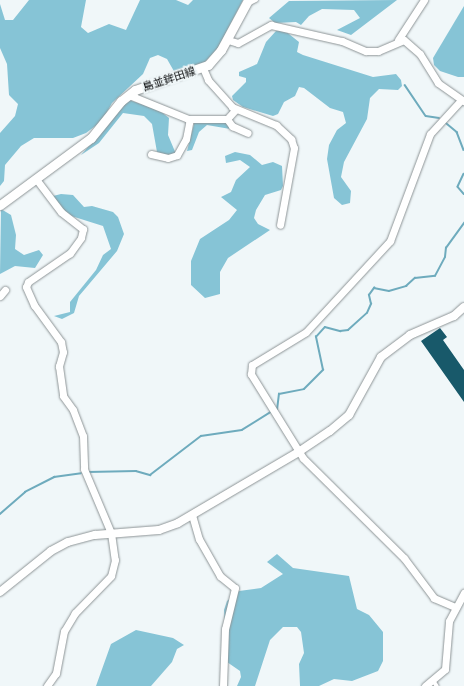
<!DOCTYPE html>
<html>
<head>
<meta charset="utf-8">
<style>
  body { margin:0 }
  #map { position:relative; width:464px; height:686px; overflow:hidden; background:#f0f7f9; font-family:"Open Sans","Noto Sans JP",sans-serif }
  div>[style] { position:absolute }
  .forest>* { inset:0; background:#86c4d6 }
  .stream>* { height:1.5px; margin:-0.75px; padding:0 0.75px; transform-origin:0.75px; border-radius:0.75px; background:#6eabbd }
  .building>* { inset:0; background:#18596a }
  .roads { filter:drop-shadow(0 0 1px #8d9496) drop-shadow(0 0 1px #8d9496) }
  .service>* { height:3.5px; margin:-1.75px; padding:0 1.75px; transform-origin:1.75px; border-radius:1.75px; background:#fff }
  .minor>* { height:7px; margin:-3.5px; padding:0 3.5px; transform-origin:3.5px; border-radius:3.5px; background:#fff }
  .tertiary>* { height:8px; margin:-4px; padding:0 4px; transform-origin:4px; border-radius:4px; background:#fff }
  .secondary>* { height:9px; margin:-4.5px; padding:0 4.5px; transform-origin:4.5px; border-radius:4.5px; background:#fff }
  span { translate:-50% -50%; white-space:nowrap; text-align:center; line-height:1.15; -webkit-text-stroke:4px #f0f7f9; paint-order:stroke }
  .street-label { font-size:11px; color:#0b0d0e }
</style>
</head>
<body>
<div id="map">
  <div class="forest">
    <div style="clip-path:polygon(29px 0,86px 0,81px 27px,88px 33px,109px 24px,126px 30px,140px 0,176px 0,188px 5px,193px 0,243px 0,218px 48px,205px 62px,175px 73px,167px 59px,158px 55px,150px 58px,143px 74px,112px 103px,102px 121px,86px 133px,73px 138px,34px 138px,21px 146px,5px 165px,4px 181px,0 186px,0 133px,15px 116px,18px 104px,9px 95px,7px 64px,0 48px,0 4px,5px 20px,13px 20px)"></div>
    <div style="clip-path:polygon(397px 0,351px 35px,337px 30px,360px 18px,354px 10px,322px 9px,309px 16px,301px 25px,296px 22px,275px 23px,269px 18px,289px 1px)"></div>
    <div style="clip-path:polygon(464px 6px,464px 77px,458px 77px,440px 71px,434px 65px,433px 58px)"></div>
    <div style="clip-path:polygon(284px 30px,299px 42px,297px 52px,303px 55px,373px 77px,396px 74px,401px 80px,402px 86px,398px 90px,379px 89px,370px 98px,367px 119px,344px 162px,341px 177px,351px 191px,350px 203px,342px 205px,334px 198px,327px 159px,329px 145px,337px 130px,346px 123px,343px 112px,330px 108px,304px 88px,299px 87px,295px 96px,284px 102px,278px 114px,273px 116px,243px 107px,233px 100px,232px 96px,246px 82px,246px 78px,239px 76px,239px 72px,257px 64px,266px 42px,276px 31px)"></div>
    <div style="clip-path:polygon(129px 100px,159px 110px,169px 118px,168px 135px,176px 154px,161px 156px,157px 152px,152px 124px,144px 116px,123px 113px,99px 143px,81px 155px)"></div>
    <div style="clip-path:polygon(195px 120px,223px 121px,236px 130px,207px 125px,199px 132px,192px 150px,187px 151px)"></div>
    <div style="clip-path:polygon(235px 152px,250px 155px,262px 165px,273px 162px,282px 166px,283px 186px,281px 190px,265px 195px,256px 210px,254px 218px,258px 224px,270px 230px,228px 258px,220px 272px,220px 294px,205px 298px,191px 285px,191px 261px,200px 239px,229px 220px,237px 210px,221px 197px,231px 192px,236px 180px,250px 167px,240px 160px,226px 163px,225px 156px)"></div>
    <div style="clip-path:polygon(61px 194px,73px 195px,84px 207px,92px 206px,113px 212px,118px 217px,124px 234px,117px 251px,79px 296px,74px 313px,62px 319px,54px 316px,70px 312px,70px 302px,96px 270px,103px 255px,111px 249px,103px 226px,65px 214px,53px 196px)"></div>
    <div style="clip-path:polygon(1px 209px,11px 215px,16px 235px,15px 249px,24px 255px,39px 250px,43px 255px,35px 268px,15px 266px,0 274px)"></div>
    <div style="clip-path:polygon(277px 554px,293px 568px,349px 576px,357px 609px,369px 615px,383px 632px,383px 661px,378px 671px,352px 681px,334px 679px,319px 686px,300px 686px,299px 664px,304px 653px,301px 632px,297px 627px,283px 627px,270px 640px,255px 686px,237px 686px,241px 677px,240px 671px,227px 662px,224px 610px,227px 601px,239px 591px,261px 588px,283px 574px,267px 562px)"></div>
    <div style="clip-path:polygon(136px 630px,173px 638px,184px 645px,177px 649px,172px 662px,151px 686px,96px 686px,111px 644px)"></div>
  </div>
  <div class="stream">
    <div style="left:405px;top:85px;width:37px;rotate:56deg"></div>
    <div style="left:426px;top:116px;width:13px;rotate:9deg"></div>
    <div style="left:445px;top:122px;width:16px;rotate:40deg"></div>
    <div style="left:457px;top:132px;width:19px;rotate:69deg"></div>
    <div style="left:464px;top:174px;width:14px;rotate:115deg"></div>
    <div style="left:458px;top:187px;width:9px;rotate:49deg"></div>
    <div style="left:277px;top:410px;width:16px;rotate:-83deg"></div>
    <div style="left:279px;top:394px;width:25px;rotate:-11deg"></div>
    <div style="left:304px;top:389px;width:27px;rotate:-45deg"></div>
    <div style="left:323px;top:370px;width:34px;rotate:-102deg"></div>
    <div style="left:316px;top:337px;width:13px;rotate:-48deg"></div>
    <div style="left:325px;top:327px;width:16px;rotate:15deg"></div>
    <div style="left:340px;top:331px;width:8px;rotate:-7deg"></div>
    <div style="left:348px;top:330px;width:25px;rotate:-42deg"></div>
    <div style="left:367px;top:313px;width:10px;rotate:-66deg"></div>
    <div style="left:371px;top:304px;width:9px;rotate:-103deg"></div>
    <div style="left:369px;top:295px;width:9px;rotate:-54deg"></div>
    <div style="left:374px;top:288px;width:15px;rotate:11deg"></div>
    <div style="left:389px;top:291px;width:18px;rotate:-16deg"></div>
    <div style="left:406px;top:286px;width:12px;rotate:-42deg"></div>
    <div style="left:415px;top:278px;width:20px;rotate:-6deg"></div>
    <div style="left:435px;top:276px;width:21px;rotate:-62deg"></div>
    <div style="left:445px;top:257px;width:9px;rotate:-84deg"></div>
    <div style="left:446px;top:248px;width:31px;rotate:-54deg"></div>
    <div style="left:88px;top:472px;width:48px;rotate:-1.2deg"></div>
    <div style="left:136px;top:471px;width:15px;rotate:16deg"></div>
    <div style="left:150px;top:475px;width:64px;rotate:-37.4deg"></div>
    <div style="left:201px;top:436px;width:41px;rotate:-8.3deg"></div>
    <div style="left:242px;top:430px;width:34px;rotate:-32deg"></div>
    <div style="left:0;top:514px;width:33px;rotate:-41deg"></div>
    <div style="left:25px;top:492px;width:33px;rotate:-27deg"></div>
    <div style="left:54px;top:477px;width:27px;rotate:-8deg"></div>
  </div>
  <div class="building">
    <div style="clip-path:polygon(440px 328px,447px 337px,443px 340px,464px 370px,464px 402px,421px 341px)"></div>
  </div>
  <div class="roads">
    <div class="service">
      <div style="left:248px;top:4px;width:9px;rotate:-27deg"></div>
      <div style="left:433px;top:680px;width:7px;rotate:56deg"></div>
    </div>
    <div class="minor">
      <div style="left:228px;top:40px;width:10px;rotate:17deg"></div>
      <div style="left:238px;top:43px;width:38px;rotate:-29deg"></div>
      <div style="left:271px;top:25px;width:73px;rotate:12.7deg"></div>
      <div style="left:342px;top:41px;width:26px;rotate:23deg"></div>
      <div style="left:366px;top:51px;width:12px"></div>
      <div style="left:378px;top:51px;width:28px;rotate:-23deg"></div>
      <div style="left:404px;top:40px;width:21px;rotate:41deg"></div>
      <div style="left:420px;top:54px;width:34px;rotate:58deg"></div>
      <div style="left:438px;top:83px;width:32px;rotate:35deg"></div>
      <div style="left:398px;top:40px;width:48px;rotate:-57deg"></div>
      <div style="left:203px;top:68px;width:13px;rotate:67deg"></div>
      <div style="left:208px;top:80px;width:36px;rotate:48deg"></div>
      <div style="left:232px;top:107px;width:48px;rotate:22.2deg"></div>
      <div style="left:276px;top:125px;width:21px;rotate:43deg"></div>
      <div style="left:291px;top:139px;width:9px;rotate:72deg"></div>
      <div style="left:294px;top:148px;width:78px;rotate:100.3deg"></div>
      <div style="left:129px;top:95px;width:64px;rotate:22.1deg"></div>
      <div style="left:188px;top:119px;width:39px"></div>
      <div style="left:227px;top:119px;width:13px;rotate:-48deg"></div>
      <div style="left:227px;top:119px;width:9px;rotate:54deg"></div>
      <div style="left:232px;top:126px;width:17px;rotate:24deg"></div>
      <div style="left:151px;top:154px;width:17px;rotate:13deg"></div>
      <div style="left:168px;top:158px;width:9px;rotate:-18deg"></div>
      <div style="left:177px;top:155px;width:18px;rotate:-61deg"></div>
      <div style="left:186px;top:139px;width:20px;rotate:-79deg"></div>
      <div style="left:36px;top:179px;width:41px;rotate:52.9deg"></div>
      <div style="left:61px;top:212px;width:28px;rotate:38deg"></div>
      <div style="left:83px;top:229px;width:9px;rotate:103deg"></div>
      <div style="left:81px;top:238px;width:19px;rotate:126deg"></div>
      <div style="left:70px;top:253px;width:51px;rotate:145.4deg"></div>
      <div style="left:28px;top:282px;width:5px;rotate:112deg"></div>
      <div style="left:26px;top:287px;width:20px;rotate:66deg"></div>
      <div style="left:34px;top:305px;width:46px;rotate:53.9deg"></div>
      <div style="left:61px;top:342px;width:10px;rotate:79deg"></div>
      <div style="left:63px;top:352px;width:15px;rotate:106deg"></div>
      <div style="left:59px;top:366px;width:30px;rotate:82deg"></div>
      <div style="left:63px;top:396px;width:17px;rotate:54deg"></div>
      <div style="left:73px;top:410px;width:28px;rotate:69deg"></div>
      <div style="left:83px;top:436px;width:33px;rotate:88deg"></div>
      <div style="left:84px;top:469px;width:69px;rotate:67.1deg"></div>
      <div style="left:111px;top:533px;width:27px;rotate:82deg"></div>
      <div style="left:115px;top:560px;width:16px;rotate:104deg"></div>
      <div style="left:111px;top:576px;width:52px;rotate:134.2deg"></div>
      <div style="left:75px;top:613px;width:21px;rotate:121deg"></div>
      <div style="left:64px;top:631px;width:43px;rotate:100.8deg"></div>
      <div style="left:56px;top:673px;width:16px;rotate:125deg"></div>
      <div style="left:0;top:296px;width:8px;rotate:-50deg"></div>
      <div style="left:192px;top:515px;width:25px;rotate:74deg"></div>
      <div style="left:199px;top:539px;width:43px;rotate:60.4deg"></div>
      <div style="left:220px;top:576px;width:19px;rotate:39deg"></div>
      <div style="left:235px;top:588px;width:42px;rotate:103.7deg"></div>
      <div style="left:225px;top:629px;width:57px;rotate:92deg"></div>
      <div style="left:455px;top:607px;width:23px;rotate:-157deg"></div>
      <div style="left:434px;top:598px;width:50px;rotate:-126.9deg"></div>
      <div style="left:404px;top:558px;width:142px;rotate:-135.3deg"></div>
      <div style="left:303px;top:458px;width:99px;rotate:-121.8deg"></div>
      <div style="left:251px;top:374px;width:9px;rotate:-84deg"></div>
      <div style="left:252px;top:365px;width:63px;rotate:-31.4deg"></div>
      <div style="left:306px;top:332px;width:124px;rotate:-47.3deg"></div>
      <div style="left:390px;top:241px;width:114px;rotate:-69.5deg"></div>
      <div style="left:430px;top:134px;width:46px;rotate:-47.6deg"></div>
      <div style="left:425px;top:686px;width:26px;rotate:-40deg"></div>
      <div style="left:445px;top:669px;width:48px;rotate:-85.2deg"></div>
      <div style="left:449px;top:621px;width:32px;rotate:-62deg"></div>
    </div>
    <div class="tertiary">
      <div style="left:0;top:592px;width:65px;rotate:-38.8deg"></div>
      <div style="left:51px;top:551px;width:19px;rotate:-28deg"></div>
      <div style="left:68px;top:542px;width:28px;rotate:-15deg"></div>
      <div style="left:95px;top:535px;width:64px;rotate:-4.5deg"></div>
      <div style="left:159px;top:530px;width:20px;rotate:-20deg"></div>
      <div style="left:178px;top:523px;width:142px;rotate:-30.5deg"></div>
      <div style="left:300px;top:451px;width:36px;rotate:-34deg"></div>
      <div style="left:330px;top:431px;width:25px;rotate:-40deg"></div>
      <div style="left:349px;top:415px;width:66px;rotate:-61.1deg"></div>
      <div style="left:381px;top:357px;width:36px;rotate:-37deg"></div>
      <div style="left:410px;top:335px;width:48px;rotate:-23.4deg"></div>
      <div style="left:454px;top:316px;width:13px;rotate:-42deg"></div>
    </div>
    <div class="secondary">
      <div style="left:0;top:205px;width:113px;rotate:-36.4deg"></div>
      <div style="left:91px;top:138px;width:48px;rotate:-51deg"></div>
      <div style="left:121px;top:101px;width:18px;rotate:-38deg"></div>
      <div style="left:135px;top:90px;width:77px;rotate:-18.9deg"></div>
      <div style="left:208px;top:65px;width:20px;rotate:-49deg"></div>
      <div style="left:221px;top:50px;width:57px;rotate:-61.6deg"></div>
    </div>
  </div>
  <div class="street-label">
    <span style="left:169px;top:79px;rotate:-18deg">島並鉾田線</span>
  </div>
</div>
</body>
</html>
